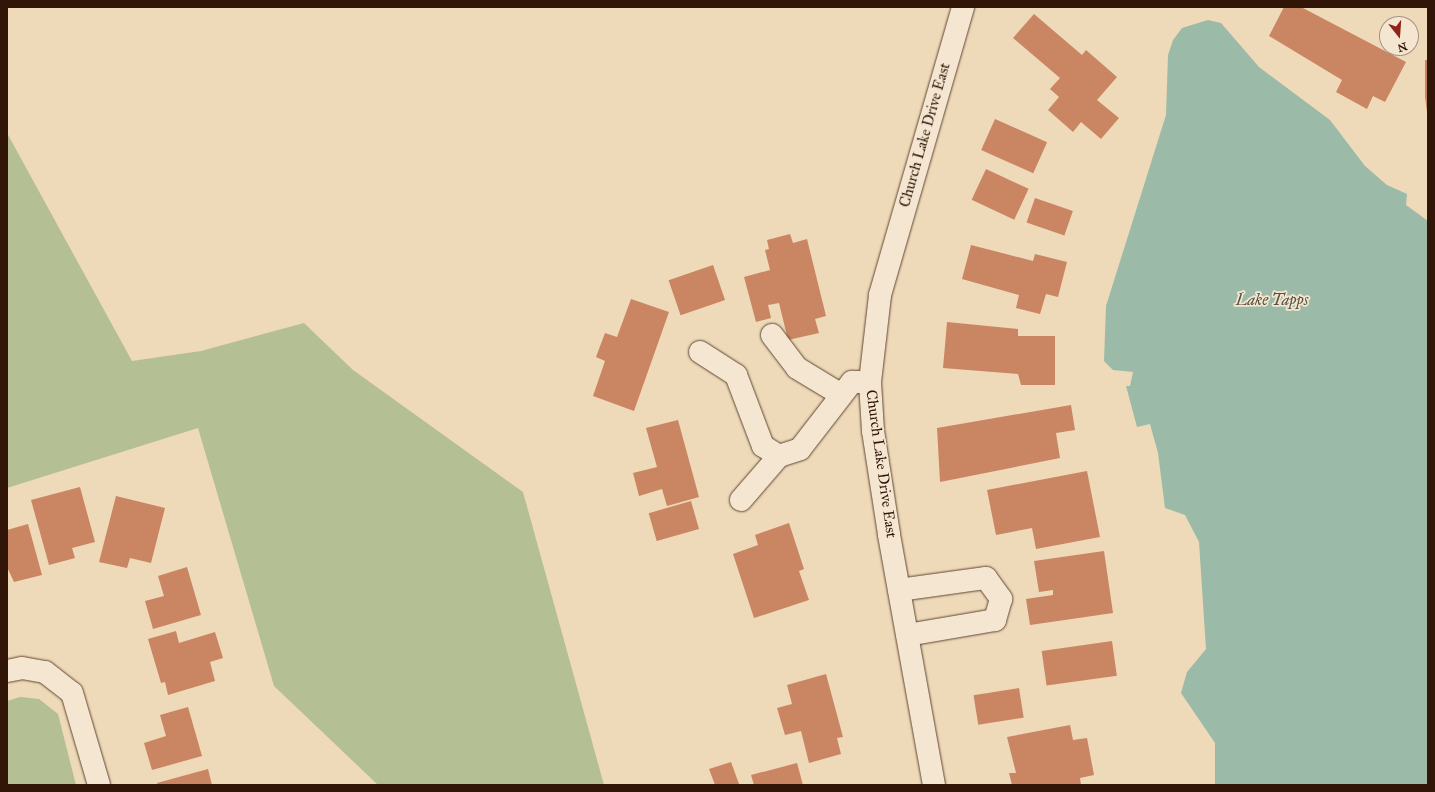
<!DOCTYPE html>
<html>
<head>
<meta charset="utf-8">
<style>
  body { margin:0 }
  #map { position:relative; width:1435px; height:792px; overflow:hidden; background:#eed9b8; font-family:"IM FELL Great Primer",serif }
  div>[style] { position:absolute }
  .green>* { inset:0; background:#b4c093 }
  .water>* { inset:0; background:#9bbba8 }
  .building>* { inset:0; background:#ca8563; transform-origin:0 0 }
  .roads { filter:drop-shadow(0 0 1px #604734) drop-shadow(0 0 1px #604734) }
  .minor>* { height:22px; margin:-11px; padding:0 11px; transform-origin:11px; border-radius:11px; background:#f4e6d1 }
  span { translate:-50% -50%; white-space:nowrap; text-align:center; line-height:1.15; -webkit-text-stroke:3.5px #f4e6d1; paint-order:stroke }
  .street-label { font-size:15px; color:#311608 }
  .water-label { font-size:16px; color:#565040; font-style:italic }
  .frame { position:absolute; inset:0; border:8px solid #311608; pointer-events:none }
  .north { position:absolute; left:1379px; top:16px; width:40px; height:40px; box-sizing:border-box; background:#f4e6d1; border:1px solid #a69381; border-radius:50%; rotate:163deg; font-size:11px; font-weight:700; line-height:16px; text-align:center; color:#311608 }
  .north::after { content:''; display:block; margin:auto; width:14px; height:18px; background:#8f2418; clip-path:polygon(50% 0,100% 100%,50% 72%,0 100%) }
</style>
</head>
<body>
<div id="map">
  <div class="green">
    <div style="clip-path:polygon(7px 133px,132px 361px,201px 351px,304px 323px,353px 370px,523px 492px,604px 785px,378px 785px,274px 686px,198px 428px,7px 488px)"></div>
    <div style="clip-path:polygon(20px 697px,39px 699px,58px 714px,76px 785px,7px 785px,7px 701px)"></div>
  </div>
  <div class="water">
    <div style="clip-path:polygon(1208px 20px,1221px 23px,1259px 67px,1330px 120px,1365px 166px,1387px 185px,1407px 194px,1406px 205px,1428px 221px,1428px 785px,1215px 785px,1215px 743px,1181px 693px,1187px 672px,1206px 649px,1199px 542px,1185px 515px,1165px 508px,1158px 453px,1150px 424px,1137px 427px,1126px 386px,1130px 386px,1133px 372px,1113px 370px,1104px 361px,1106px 306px,1166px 115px,1168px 55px,1173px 40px,1182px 28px)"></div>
  </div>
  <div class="building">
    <div style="clip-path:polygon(1284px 7px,1301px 7px,1406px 62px,1385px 102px,1373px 96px,1367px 109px,1336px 92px,1342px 80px,1269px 36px)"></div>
    <div style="clip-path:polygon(1034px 14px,1082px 55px,1086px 50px,1117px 77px,1097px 100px,1119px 118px,1101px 139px,1081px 122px,1073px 132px,1048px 110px,1059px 97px,1050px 89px,1060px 78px,1013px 38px)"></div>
    <div style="clip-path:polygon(1425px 60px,1428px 60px,1427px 112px,1425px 97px)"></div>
    <div style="left:995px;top:119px;width:57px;height:34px;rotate:24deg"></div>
    <div style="left:986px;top:169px;width:47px;height:34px;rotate:25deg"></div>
    <div style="left:1035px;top:198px;width:40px;height:26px;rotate:19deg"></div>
    <div style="clip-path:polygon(790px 234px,793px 243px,807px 239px,826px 316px,815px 319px,819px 333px,788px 340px,779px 303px,768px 305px,771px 318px,756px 322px,744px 277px,770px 270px,765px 250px,769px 249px,767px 240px)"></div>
    <div style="clip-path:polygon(971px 245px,1033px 261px,1035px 254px,1067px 262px,1058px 297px,1046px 294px,1040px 314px,1016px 308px,1019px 295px,962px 279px)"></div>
    <div style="left:713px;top:265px;width:37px;height:47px;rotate:71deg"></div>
    <div style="clip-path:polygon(631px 299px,669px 312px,634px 411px,593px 396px,605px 361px,596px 357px,605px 333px,617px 337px)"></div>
    <div style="clip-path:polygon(947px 322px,1018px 329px,1018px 336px,1055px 336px,1055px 385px,1021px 385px,1018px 374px,943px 368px)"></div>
    <div style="clip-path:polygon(1071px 405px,1075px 430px,1056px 433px,1060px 458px,940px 482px,937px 428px)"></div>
    <div style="clip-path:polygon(678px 420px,699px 497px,667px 506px,662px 489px,639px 496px,633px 473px,657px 467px,646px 428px)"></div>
    <div style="clip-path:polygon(1087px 471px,1100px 537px,1036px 549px,1032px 528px,996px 535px,987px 490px)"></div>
    <div style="clip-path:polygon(80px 487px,95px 542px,72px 548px,75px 558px,49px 565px,31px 500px)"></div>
    <div style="clip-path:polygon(116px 496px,165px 508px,151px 563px,130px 558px,127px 568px,99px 562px)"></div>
    <div style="left:691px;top:501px;width:29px;height:44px;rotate:74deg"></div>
    <div style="clip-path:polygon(789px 523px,804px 569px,799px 571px,809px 600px,754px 618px,733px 554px,758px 545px,755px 535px)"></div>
    <div style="clip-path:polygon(28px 524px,42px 575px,14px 582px,7px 567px,7px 530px)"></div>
    <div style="clip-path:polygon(1104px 551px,1113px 613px,1030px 625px,1026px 599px,1053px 595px,1053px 590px,1039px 592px,1034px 561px)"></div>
    <div style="clip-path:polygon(187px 567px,201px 615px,153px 629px,145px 601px,164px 596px,158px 576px)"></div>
    <div style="clip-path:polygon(176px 631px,179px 643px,215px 632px,223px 658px,210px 662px,215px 681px,168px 695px,165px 682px,161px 683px,148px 639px)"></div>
    <div style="left:1112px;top:641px;width:35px;height:71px;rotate:82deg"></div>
    <div style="clip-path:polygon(826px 674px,843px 737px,837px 738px,841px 754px,809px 763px,801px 731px,785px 735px,777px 708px,792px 704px,787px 685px)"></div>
    <div style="left:1019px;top:688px;width:30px;height:46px;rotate:81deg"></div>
    <div style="clip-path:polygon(188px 707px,202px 756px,152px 770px,144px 743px,166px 736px,160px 715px)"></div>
    <div style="clip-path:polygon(1070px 725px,1073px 740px,1087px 738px,1094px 775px,1080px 778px,1081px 785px,1012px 785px,1009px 773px,1016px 773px,1007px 737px)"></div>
    <div style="clip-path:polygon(731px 762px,739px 784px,715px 785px,709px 769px)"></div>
    <div style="clip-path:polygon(797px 763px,803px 785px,754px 785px,751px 775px)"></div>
    <div style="clip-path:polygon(208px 769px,212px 785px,158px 785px,157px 783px)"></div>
  </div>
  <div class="roads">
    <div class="minor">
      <div style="left:772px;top:335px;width:41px;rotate:52.9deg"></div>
      <div style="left:797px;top:368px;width:50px;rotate:31.2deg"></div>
      <div style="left:700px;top:352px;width:43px;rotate:32.6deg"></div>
      <div style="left:736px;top:375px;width:76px;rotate:69.2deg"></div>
      <div style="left:763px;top:446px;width:19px;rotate:32deg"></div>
      <div style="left:779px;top:456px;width:22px;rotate:-18deg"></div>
      <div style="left:800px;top:449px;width:85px;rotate:-52.2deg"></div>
      <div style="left:852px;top:382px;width:18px"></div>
      <div style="left:741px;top:500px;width:58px;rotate:-49.2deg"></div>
      <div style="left:899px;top:590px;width:88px;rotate:-7.9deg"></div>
      <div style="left:986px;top:578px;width:26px;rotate:54deg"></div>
      <div style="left:1001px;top:599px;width:22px;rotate:106deg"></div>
      <div style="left:995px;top:620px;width:89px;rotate:170.3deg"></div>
      <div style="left:7px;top:671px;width:15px;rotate:-11deg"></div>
      <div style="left:22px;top:668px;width:23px;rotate:10deg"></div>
      <div style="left:45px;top:672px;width:34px;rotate:38deg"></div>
      <div style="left:72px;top:693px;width:96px;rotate:73.6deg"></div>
      <div style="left:934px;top:785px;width:255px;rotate:-100.2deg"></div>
      <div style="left:889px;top:534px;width:104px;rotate:-98.8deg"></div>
      <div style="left:873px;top:431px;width:49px;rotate:-93.5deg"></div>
      <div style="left:870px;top:382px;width:88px;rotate:-83.4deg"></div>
      <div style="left:880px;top:295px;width:300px;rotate:-73.9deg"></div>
    </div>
  </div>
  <div class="street-label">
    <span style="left:925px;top:135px;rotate:-74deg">Church Lake Drive East</span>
    <span style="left:881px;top:464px;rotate:82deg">Church Lake Drive East</span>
  </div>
  <div class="water-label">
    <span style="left:1272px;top:300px">Lake Tapps</span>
  </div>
  <div class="frame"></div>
  <div class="north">N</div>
</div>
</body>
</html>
